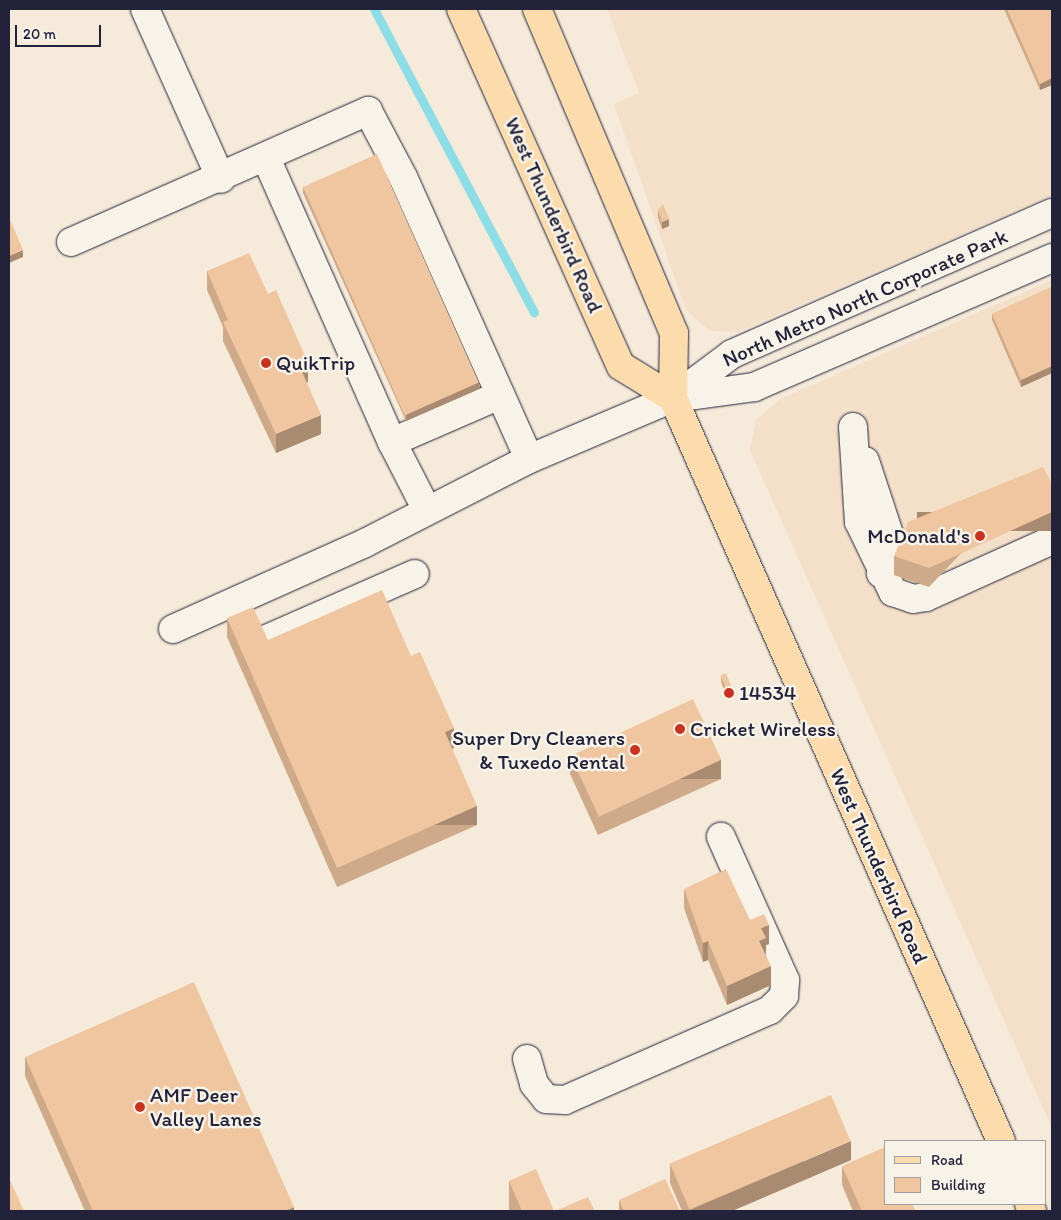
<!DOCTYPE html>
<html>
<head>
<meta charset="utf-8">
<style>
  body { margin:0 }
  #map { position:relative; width:1061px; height:1220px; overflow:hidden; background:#f6eada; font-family:Itim,sans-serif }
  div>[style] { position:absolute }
  .built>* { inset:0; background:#f4dfc9 }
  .stream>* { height:9px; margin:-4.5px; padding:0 4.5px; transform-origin:4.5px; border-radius:4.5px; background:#8cdde6 }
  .roads { filter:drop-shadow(0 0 1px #22223b) drop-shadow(0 0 1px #22223b) }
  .minor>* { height:28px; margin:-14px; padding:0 14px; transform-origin:14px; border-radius:14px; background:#f7f3e8 }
  .major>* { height:28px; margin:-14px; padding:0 14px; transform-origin:14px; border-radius:14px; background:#fcdcac }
  .wall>* { inset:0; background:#ceaa8a }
  .shaded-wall>* { inset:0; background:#a88b70; transform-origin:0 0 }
  .building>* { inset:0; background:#f0c6a0; transform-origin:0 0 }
  .dots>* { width:14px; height:14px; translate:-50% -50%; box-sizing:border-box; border:2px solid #f7f3e8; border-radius:50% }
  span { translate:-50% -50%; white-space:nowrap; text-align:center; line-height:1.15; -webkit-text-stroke:5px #f7f3e8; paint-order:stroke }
  .street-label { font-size:21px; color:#22223b }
  .poi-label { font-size:21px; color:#22223b }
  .left { translate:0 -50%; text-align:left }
  .right { translate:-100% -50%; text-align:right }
  .frame { position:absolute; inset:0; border:10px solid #22223b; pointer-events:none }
  .legend { position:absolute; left:884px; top:1140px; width:162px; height:65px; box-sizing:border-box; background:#f7f3e8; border:1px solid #a29fa3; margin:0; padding:6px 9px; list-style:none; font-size:15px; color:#22223b }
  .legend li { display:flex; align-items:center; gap:10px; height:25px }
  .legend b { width:25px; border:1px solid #a29fa3 }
  .scale { position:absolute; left:15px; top:25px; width:86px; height:22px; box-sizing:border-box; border:2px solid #22223b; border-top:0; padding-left:6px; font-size:15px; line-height:18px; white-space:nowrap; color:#22223b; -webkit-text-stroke:4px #f7f3e8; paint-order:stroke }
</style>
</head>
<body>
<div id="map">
  <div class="built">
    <div style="clip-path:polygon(607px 9px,1052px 9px,1052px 195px,737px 332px,710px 331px,686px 310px,614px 104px,639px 93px)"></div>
    <div style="clip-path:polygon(1052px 280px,1052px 1128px,750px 450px,756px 420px,780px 399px)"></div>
  </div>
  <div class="stream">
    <div style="left:374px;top:9px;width:343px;rotate:62.2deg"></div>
  </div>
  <div class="roads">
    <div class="minor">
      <div style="left:145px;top:9px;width:186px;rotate:65.9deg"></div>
      <div style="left:266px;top:158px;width:311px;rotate:66.1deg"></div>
      <div style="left:392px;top:442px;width:76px;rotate:62.8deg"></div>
      <div style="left:71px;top:242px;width:325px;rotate:-23.8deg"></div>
      <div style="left:368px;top:111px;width:75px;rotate:62.1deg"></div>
      <div style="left:403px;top:177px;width:309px;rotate:65.9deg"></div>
      <div style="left:674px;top:398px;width:81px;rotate:-7.8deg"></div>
      <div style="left:754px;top:387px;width:325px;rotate:-23.4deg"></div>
      <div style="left:853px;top:427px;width:95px;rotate:86.4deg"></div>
      <div style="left:859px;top:522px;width:78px;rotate:64.1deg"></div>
      <div style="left:893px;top:592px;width:21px;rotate:19deg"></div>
      <div style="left:913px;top:599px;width:13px;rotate:-9deg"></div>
      <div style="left:926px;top:597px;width:138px;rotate:-24.3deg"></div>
      <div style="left:392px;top:442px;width:118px;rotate:-23.5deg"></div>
      <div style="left:865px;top:461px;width:86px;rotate:71.8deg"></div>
      <div style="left:892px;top:543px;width:15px;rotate:90deg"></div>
      <div style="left:892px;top:558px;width:19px;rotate:126deg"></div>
      <div style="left:173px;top:629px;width:210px;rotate:-24.1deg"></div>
      <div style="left:365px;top:543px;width:184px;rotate:-27.1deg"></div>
      <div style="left:529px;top:459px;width:156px;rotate:-23deg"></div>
      <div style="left:673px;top:398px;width:74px;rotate:-36.7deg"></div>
      <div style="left:732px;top:354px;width:350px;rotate:-23.8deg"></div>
      <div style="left:260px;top:642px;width:169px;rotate:-23.7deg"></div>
      <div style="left:527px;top:1059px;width:26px;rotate:74deg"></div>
      <div style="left:534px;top:1084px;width:19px;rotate:51deg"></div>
      <div style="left:546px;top:1099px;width:19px;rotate:3deg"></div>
      <div style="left:565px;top:1100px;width:224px;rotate:-23.7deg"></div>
      <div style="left:770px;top:1010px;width:20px;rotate:-45deg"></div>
      <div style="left:784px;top:996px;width:16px;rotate:-86deg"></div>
      <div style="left:785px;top:980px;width:157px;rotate:-114.1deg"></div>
    </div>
    <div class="major">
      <div style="left:461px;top:9px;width:391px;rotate:65.9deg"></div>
      <div style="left:621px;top:366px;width:61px;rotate:31.6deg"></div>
      <div style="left:537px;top:9px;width:352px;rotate:67.1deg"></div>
      <div style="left:674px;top:333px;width:65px;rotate:90.9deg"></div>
      <div style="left:673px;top:398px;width:812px;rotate:66.18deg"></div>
      <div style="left:1029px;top:1204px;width:8px;rotate:67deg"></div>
    </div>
  </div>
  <div class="wall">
    <div style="clip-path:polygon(1004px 9px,1052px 9px,1052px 85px,1040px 90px)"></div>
    <div style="clip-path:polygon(303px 186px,479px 389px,406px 421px,303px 193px)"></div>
    <div style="clip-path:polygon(658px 210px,669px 226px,662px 229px,658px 217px)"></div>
    <div style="clip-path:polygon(207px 271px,308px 382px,307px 383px,321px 434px,276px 453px,223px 341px,223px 327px,207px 290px)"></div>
    <div style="clip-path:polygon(1052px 287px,1052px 373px,1021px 387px,992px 320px,992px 314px)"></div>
    <div style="clip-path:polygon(1043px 467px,929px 587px,894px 575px,894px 556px)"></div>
    <div style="clip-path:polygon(227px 618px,268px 640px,411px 656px,454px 748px,452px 748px,477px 825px,337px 887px,227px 637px)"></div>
    <div style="clip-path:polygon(721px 676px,732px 695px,727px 697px,721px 682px)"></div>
    <div style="clip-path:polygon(570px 755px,721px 779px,598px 835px,570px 774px)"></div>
    <div style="clip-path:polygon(684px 889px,750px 920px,769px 944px,766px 945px,766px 955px,771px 985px,727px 1005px,708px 960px,703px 962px,684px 908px)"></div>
    <div style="clip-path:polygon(25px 1057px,294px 1211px,85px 1211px,25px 1076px)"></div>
    <div style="clip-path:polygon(851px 1160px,732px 1211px,682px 1211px,670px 1183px,670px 1164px)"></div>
    <div style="clip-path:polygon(842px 1166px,916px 1211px,853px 1211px,842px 1185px)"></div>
    <div style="clip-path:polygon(509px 1181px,554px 1211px,509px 1211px)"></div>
    <div style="clip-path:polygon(619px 1200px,680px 1211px,619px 1211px)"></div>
  </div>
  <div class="shaded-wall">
    <div style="clip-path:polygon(1052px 78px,1052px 85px,1040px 90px,1040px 84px)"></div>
    <div style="clip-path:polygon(669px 219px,669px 226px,662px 229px,662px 222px)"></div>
    <div style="clip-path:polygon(23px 250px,23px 257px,9px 263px,9px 256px)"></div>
    <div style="clip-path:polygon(308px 363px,308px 382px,300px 386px,300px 367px)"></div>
    <div style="clip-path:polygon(1052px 366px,1052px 373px,1021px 387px,1021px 380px)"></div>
    <div style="clip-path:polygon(479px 382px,479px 389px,406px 421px,406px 415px)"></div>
    <div style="clip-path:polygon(321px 415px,321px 434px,276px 453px,276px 434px)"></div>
    <div style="left:1052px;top:512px;width:19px;height:135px;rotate:90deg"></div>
    <div style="clip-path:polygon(732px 688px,732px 695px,727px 697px,727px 690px)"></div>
    <div style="clip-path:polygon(454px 728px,454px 748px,445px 751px,445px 732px)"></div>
    <div style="left:721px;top:760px;width:19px;height:135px;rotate:90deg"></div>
    <div style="left:477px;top:806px;width:19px;height:153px;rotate:90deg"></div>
    <div style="clip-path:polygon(769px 925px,769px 944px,766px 945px,766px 957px,759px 941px,761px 928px)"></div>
    <div style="clip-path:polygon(708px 941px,708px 960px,703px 962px,703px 943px)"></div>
    <div style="clip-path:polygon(771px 966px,771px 985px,727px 1005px,727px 986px)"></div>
    <div style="clip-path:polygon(851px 1141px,851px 1160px,732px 1211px,690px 1211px,690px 1210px)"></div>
    <div style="clip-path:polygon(294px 1207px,294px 1211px,285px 1211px)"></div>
  </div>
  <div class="building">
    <div style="clip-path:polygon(1007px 9px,1052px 9px,1052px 78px,1040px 84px)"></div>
    <div style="left:377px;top:154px;width:250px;height:81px;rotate:66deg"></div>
    <div style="clip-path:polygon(663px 204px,669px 219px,662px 222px,658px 210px)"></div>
    <div style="clip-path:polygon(9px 217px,23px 250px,9px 256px)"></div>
    <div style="clip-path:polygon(249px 253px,268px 294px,276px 290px,308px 363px,300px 367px,321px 415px,276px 434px,223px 322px,228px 320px,207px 271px)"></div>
    <div style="clip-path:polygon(1052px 287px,1052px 366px,1021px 380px,992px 314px)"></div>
    <div style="clip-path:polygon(1043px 467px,1052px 484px,1052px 512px,929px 568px,894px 556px,908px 522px)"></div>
    <div style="clip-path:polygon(382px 590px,411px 656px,420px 652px,454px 728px,445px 732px,477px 806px,337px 868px,227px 618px,253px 607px,268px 640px)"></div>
    <div style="left:726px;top:673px;width:16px;height:6px;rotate:68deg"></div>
    <div style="left:693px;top:699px;width:67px;height:135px;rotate:65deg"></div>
    <div style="clip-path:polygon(726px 869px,750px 920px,764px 914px,769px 925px,761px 928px,766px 938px,759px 941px,771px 966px,727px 986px,708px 941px,703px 943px,684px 889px)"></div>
    <div style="clip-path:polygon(194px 982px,294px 1207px,285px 1211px,93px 1211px,25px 1057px)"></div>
    <div style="left:831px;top:1095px;width:50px;height:175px;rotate:67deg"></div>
    <div style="clip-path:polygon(885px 1147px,885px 1204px,912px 1204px,916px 1211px,862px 1211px,842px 1166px)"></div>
    <div style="clip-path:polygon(536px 1169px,554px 1211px,522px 1211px,509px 1181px)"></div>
    <div style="clip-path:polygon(665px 1179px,680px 1211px,624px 1211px,619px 1200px)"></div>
    <div style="clip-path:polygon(10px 1180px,24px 1211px,9px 1211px,9px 1181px)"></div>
    <div style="clip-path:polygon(588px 1197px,595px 1211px,555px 1211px)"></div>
  </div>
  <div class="dots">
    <div style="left:266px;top:363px;background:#c8321e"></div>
    <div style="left:980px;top:536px;background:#c8321e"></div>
    <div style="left:729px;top:693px;background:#c8321e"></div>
    <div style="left:680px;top:729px;background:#c8321e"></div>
    <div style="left:635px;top:750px;background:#c8321e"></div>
    <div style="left:140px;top:1107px;background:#c8321e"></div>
  </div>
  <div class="street-label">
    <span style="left:554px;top:215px;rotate:66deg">West Thunderbird Road</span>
    <span style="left:865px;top:298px;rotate:-24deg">North Metro North Corporate Park</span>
    <span style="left:879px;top:866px;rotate:66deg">West Thunderbird Road</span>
  </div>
  <div class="poi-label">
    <span class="left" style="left:276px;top:363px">QuikTrip</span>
    <span class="right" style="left:970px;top:536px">McDonald's</span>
    <span class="left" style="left:739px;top:693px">14534</span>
    <span class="left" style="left:690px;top:729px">Cricket Wireless</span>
    <span class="right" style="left:625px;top:750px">Super Dry Cleaners<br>&amp; Tuxedo Rental</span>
    <span class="left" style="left:150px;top:1107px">AMF Deer<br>Valley Lanes</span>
  </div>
  <div class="frame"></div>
  <ul class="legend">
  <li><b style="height:6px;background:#fcdcac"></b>Road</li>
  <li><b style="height:14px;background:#f0c6a0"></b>Building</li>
  </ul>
  <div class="scale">20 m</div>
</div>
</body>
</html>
